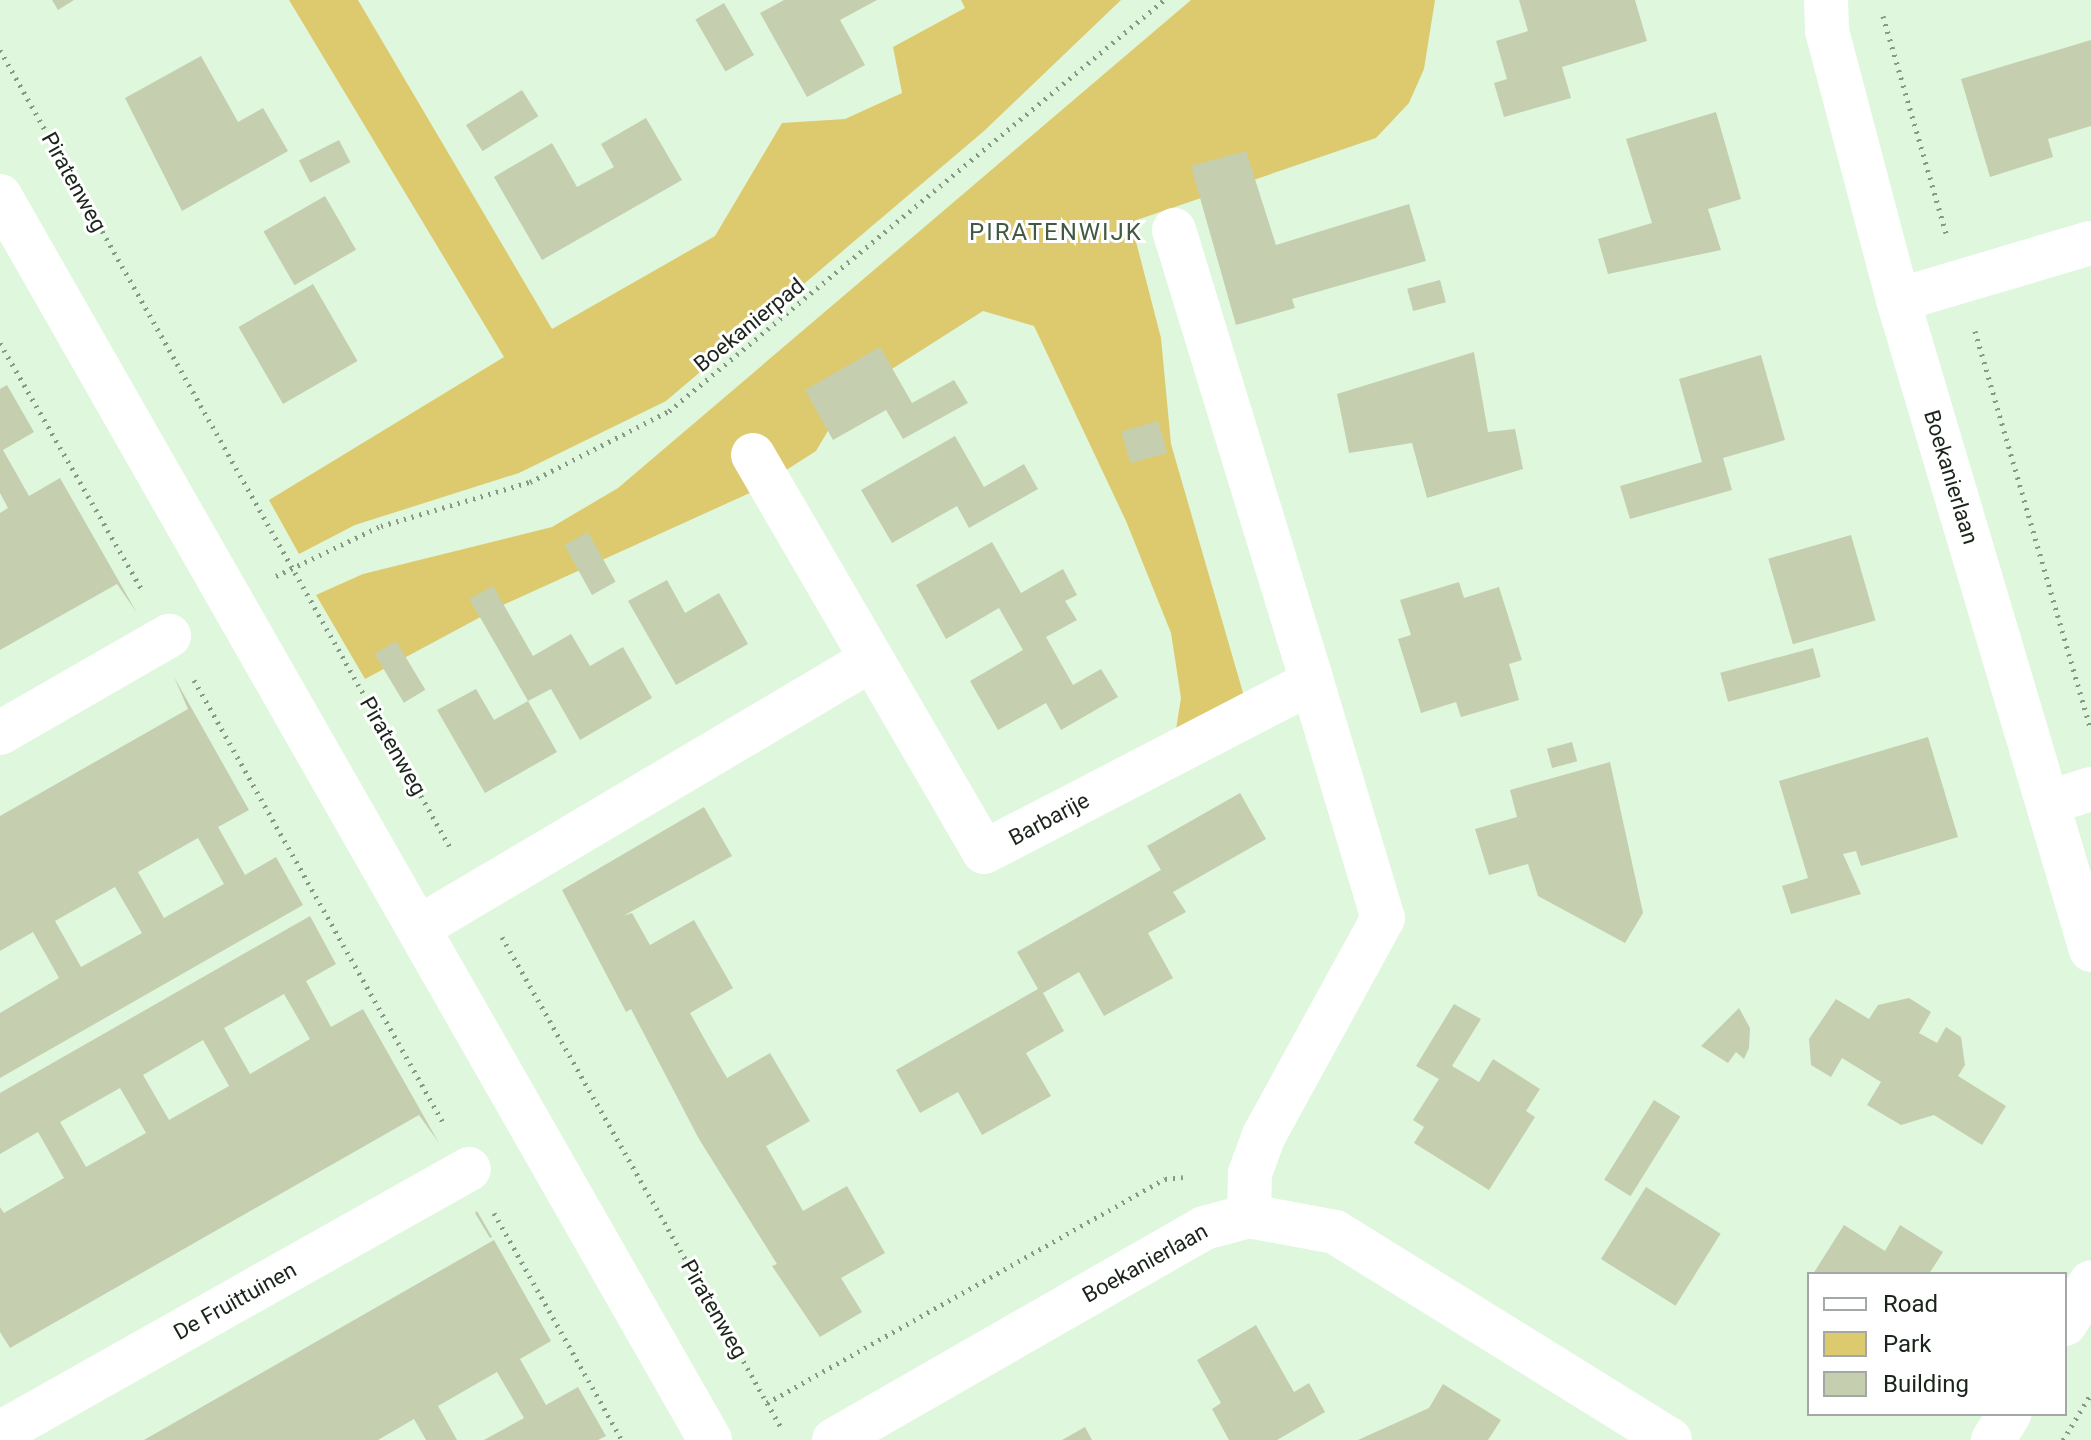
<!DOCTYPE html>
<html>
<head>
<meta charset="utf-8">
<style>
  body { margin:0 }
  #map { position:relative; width:2091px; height:1440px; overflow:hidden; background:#dff8dd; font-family:Roboto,sans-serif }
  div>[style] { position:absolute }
  .green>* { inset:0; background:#deca6e }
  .building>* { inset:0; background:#c5ceae; transform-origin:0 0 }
  .path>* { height:5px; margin-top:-2.5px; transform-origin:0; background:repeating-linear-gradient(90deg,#879986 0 2px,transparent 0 8px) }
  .pedestrian>* { height:44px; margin:-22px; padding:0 22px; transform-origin:22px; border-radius:22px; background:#fff }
  .minor>* { height:44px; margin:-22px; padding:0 22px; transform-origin:22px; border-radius:22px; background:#fff }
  span { translate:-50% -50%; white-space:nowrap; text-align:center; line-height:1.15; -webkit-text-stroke:6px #fff; paint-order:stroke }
  .street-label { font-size:22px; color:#1c251b }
  .neighbourhood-label { font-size:24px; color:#445943; letter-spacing:2px }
  .legend { position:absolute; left:1807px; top:1272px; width:260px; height:144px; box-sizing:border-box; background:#fff; border:2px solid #a4a8a4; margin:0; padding:10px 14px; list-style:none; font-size:24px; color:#1c251b }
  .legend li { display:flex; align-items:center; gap:16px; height:40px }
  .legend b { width:40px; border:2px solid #a4a8a4 }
</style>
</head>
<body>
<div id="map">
  <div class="green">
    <div style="clip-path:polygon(289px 0,358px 0,552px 329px,715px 236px,782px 123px,845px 119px,902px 93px,893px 47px,965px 8px,961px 0,1121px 0,984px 131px,666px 401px,519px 473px,355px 525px,299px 554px,269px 500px,504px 357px)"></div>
    <div style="clip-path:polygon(1191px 0,1435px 0,1424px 69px,1409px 103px,1376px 138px,1131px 222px,1161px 338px,1171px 444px,1248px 710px,1173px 748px,1181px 698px,1171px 633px,1126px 521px,1034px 326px,983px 311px,848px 397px,816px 451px,752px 492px,503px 605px,365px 679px,316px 595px,363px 574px,552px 527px,618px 488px)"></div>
  </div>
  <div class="building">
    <div style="clip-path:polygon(52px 0,74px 0,58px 10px)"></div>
    <div style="clip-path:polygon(784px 0,877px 0,840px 20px,865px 65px,807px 97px,760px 13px)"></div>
    <div style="clip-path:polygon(1519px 0,1635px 0,1647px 41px,1562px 67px,1571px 98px,1504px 117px,1494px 83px,1507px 79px,1496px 41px,1528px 31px)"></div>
    <div style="left:724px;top:3px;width:60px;height:33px;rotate:60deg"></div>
    <div style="clip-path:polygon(2091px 40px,2091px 126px,2048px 139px,2053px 157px,1990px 177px,1961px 79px)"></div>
    <div style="clip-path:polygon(201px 56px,238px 122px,263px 108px,288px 151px,182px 211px,125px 98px)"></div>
    <div style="left:522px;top:90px;width:31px;height:66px;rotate:58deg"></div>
    <div style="clip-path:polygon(1716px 112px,1741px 199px,1708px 209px,1721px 250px,1608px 274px,1598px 239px,1652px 223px,1626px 139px)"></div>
    <div style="clip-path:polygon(646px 118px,682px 180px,542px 260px,494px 177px,552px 143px,577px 187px,614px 167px,601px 144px)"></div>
    <div style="left:339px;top:140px;width:25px;height:45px;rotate:63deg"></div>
    <div style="clip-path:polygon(1246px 151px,1276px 245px,1409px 204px,1426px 261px,1292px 299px,1295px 308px,1236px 325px,1191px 166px)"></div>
    <div style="left:325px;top:196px;width:62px;height:71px;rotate:60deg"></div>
    <div style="left:1440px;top:280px;width:23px;height:34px;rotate:75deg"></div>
    <div style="left:313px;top:284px;width:89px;height:86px;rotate:60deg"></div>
    <div style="clip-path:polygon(880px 347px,912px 403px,954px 380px,968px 403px,903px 439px,886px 410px,833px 440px,805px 390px)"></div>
    <div style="clip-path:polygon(1474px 352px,1488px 432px,1515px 429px,1523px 469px,1427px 498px,1412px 443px,1349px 453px,1337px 394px)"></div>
    <div style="clip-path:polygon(1761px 355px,1785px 440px,1723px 458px,1732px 490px,1630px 519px,1620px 486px,1702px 462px,1679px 379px)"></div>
    <div style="clip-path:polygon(7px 385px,34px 432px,3px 450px,29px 496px,60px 478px,137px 613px,117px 584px,0 650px,0 513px,8px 508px,0 493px,0 389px)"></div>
    <div style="left:1158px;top:421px;width:33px;height:38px;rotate:74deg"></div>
    <div style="clip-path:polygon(955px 436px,984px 487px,1024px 464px,1038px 489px,969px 528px,957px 506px,892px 543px,861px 490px)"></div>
    <div style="left:588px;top:532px;width:57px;height:27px;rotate:61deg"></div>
    <div style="left:1851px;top:535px;width:89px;height:86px;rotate:74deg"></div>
    <div style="clip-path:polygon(992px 542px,1021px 593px,1063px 569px,1077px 595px,1065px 601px,1077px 620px,1046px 637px,1073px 685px,1101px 669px,1118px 697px,1061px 730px,1046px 703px,998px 730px,970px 681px,1023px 650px,999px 608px,946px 639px,916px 585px)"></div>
    <div style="clip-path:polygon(667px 580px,685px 613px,719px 593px,748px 644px,676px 685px,628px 601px)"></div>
    <div style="clip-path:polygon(1459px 582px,1464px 598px,1499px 587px,1522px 660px,1509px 664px,1519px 700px,1461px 717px,1456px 702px,1421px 713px,1398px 639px,1411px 635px,1400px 600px)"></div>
    <div style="clip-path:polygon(493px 586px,533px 656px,571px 634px,590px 666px,623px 647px,652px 698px,580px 740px,551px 689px,528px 701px,481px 619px,469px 599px)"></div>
    <div style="left:396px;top:641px;width:57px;height:25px;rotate:59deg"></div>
    <div style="left:1813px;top:648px;width:30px;height:96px;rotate:75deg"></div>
    <div style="clip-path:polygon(evenodd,174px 677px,249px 810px,218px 827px,245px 875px,276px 857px,303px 905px,0 1078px,0 1013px,59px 978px,33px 932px,0 951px,0 816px,188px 709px,174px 677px,198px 838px,224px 884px,164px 918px,138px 872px,198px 838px,174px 677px,115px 887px,142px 933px,81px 967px,55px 921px,115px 887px)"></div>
    <div style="clip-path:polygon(476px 689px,494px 720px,528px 701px,557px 752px,485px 793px,437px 710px)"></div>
    <div style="clip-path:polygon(1928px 737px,1958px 837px,1861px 866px,1856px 851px,1843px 854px,1861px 894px,1791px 914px,1782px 886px,1808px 878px,1779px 781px)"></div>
    <div style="left:1572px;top:742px;width:20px;height:26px;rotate:75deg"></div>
    <div style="clip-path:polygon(1610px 762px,1643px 913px,1625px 943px,1538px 896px,1528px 864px,1489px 875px,1475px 829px,1517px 817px,1510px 790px)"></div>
    <div style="clip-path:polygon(1240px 793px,1266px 839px,1173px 892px,1186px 912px,1148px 933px,1173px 978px,1104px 1016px,1079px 972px,1043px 993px,1064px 1031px,1026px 1053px,1051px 1096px,982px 1135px,958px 1092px,920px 1113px,896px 1070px,1038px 989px,1017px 952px,1161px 870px,1147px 846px)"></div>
    <div style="clip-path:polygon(704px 807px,732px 856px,623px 916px,632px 913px,650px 945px,694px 920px,733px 988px,690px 1013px,709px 1047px,727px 1078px,770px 1053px,810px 1121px,766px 1146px,785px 1179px,803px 1211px,847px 1186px,885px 1253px,841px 1278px,862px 1312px,820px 1337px,772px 1266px,777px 1264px,699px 1139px,631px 1009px,626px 1012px,562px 890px)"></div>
    <div style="clip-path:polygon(evenodd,310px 916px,336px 964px,306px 981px,331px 1027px,363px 1009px,439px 1143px,419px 1115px,10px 1348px,0 1332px,0 1207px,4px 1213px,64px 1178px,38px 1132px,0 1154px,0 1093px,310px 916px,284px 994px,310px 1039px,250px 1074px,224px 1028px,284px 994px,310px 916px,203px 1040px,229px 1086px,169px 1120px,143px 1075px,203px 1040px,310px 916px,120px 1088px,146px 1133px,86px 1167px,60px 1122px,120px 1088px)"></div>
    <div style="clip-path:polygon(1909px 998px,1931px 1012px,1919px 1033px,1937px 1043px,1946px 1027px,1961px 1037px,1965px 1065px,1958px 1076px,2006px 1106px,1982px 1145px,1934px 1115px,1901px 1125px,1867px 1105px,1881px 1082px,1842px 1058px,1831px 1077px,1811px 1065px,1809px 1039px,1836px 999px,1869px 1019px,1878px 1005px)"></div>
    <div style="clip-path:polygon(1454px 1004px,1481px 1019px,1452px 1066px,1479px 1082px,1493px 1059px,1540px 1089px,1526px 1111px,1535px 1117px,1489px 1190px,1414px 1143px,1424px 1127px,1413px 1120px,1439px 1079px,1416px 1066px)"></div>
    <div style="clip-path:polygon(1739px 1008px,1750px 1028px,1749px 1048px,1744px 1059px,1736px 1052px,1728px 1063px,1701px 1046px)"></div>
    <div style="left:1654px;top:1100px;width:31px;height:94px;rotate:32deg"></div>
    <div style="left:1646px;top:1187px;width:88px;height:85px;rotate:32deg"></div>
    <div style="clip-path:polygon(477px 1211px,492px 1237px,490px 1238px,475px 1213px)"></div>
    <div style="clip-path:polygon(1844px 1225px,1885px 1251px,1900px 1225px,1943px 1252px,1929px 1274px,1813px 1274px)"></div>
    <div style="clip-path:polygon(494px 1240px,551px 1341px,520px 1359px,546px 1405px,578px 1387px,606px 1436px,598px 1440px,484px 1440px,524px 1418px,497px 1372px,438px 1406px,457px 1440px,426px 1440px,414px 1419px,378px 1440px,144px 1440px)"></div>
    <div style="clip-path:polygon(1256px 1325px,1294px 1392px,1309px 1383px,1325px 1412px,1277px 1440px,1229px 1440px,1212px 1409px,1221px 1403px,1197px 1360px)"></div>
    <div style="clip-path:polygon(1443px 1384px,1501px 1420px,1488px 1440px,1358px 1440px,1429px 1408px)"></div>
    <div style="clip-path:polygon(1085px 1427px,1092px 1440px,1062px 1440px)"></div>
  </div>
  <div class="path">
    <div style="left:1883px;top:16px;width:226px;rotate:73.8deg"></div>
    <div style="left:0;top:50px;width:917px;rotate:60.56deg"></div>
    <div style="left:1975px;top:331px;width:415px;rotate:73.8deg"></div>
    <div style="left:0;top:343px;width:287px;rotate:60.1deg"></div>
    <div style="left:276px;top:576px;width:116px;rotate:-25.5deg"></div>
    <div style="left:381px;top:526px;width:155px;rotate:-16.5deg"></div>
    <div style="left:530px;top:482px;width:156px;rotate:-27.1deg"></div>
    <div style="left:669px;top:411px;width:643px;rotate:-39.7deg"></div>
    <div style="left:194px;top:680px;width:510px;rotate:60.62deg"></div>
    <div style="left:502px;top:937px;width:566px;rotate:60.36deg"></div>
    <div style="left:494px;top:1213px;width:261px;rotate:60.6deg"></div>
    <div style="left:767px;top:1403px;width:457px;rotate:-29.4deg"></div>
    <div style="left:1165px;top:1179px;width:18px;rotate:-6deg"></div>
    <div style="left:2063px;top:1440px;width:54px;rotate:-58.7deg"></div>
  </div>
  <div class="pedestrian">
    <div style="left:0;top:733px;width:195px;rotate:-29.9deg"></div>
    <div style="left:0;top:1433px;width:538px;rotate:-29.38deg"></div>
  </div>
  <div class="minor">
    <div style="left:1826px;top:0;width:31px;rotate:88deg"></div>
    <div style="left:1827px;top:31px;width:278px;rotate:75.2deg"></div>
    <div style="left:1898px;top:300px;width:678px;rotate:73.46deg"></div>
    <div style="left:0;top:196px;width:1432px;rotate:60.28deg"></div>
    <div style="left:1174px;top:230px;width:473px;rotate:73deg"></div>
    <div style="left:1898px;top:300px;width:201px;rotate:-16.5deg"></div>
    <div style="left:753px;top:455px;width:459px;rotate:59.8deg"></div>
    <div style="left:984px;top:852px;width:369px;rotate:-27.4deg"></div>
    <div style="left:1312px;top:682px;width:246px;rotate:73.3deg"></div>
    <div style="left:1383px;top:918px;width:247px;rotate:118.7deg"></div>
    <div style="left:1264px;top:1135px;width:40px;rotate:110.2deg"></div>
    <div style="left:1250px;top:1173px;width:43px;rotate:91.3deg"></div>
    <div style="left:2050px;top:802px;width:43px;rotate:-17.6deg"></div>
    <div style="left:418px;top:928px;width:524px;rotate:-30.63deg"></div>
    <div style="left:2065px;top:1324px;width:49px;rotate:-58.2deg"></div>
    <div style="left:834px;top:1440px;width:426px;rotate:-29.8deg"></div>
    <div style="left:1204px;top:1228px;width:47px;rotate:-14.9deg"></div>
    <div style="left:1249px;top:1216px;width:87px;rotate:10.5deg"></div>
    <div style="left:1335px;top:1232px;width:394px;rotate:31.8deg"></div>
    <div style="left:1993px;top:1440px;width:31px;rotate:-58deg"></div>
  </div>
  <div class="street-label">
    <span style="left:74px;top:182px;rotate:61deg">Piratenweg</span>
    <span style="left:749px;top:325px;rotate:-39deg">Boekanierpad</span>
    <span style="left:1951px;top:477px;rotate:73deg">Boekanierlaan</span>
    <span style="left:393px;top:746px;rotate:60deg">Piratenweg</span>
    <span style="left:1049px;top:819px;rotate:-28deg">Barbarije</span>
    <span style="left:1145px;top:1263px;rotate:-29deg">Boekanierlaan</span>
    <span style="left:235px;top:1301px;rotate:-29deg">De Fruittuinen</span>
    <span style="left:714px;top:1309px;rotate:60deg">Piratenweg</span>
  </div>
  <div class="neighbourhood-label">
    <span style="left:1056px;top:233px">PIRATENWIJK</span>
  </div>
  <ul class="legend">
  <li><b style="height:10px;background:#fff"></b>Road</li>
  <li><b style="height:22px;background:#deca6e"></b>Park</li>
  <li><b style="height:22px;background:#c5ceae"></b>Building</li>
  </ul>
</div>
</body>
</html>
